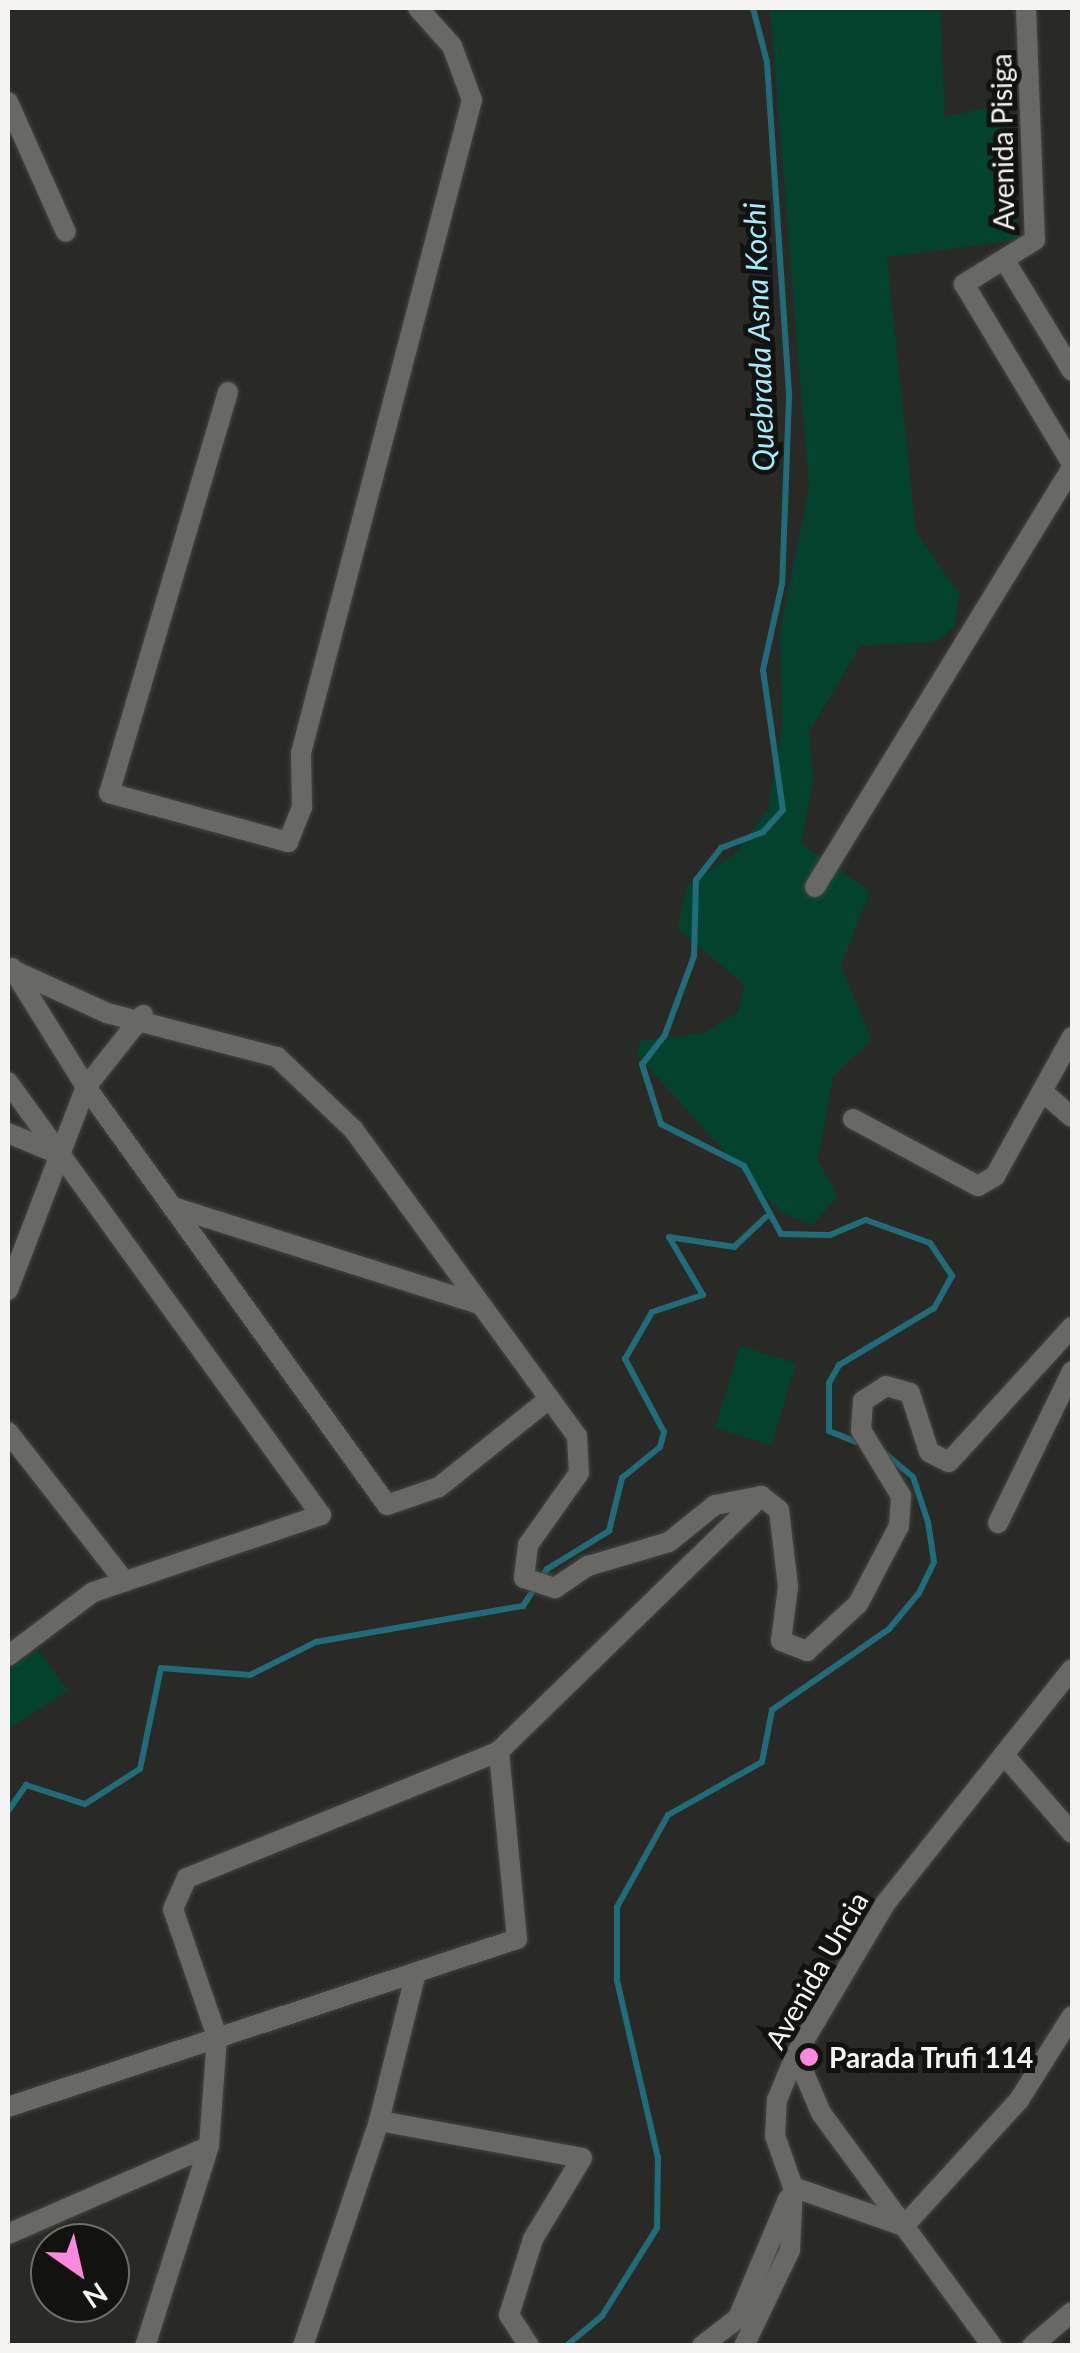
<!DOCTYPE html>
<html>
<head>
<meta charset="utf-8">
<style>
  body { margin:0 }
  #map { position:relative; width:1080px; height:2353px; overflow:hidden; background:#292926; font-family:Lato,sans-serif }
  div>[style] { position:absolute }
  .green>* { inset:0; background:#03432d; transform-origin:0 0 }
  .stream>* { height:6px; margin:-3px; padding:0 3px; transform-origin:3px; border-radius:3px; background:#206c7b }
  .roads { filter:drop-shadow(0 0 2px #444441) drop-shadow(0 0 2px #444441) }
  .minor>* { height:20px; margin:-10px; padding:0 10px; transform-origin:10px; border-radius:10px; background:#686864 }
  .dots>* { width:28px; height:28px; translate:-50% -50%; box-sizing:border-box; border:5px solid #121210; border-radius:50% }
  span { translate:-50% -50%; white-space:nowrap; text-align:center; line-height:1.15; -webkit-text-stroke:10px #121210; paint-order:stroke }
  .street-label { font-size:28px; color:#f5f4f2 }
  .poi-label { font-size:28px; color:#f5f4f2; font-weight:700 }
  .left { translate:0 -50%; text-align:left }
  .water-label { font-size:30px; color:#a4ecfc; font-style:italic }
  .frame { position:absolute; inset:0; border:10px solid #f5f4f2; pointer-events:none }
  .north { position:absolute; left:30px; top:2223px; width:100px; height:100px; box-sizing:border-box; background:#121210; border:2px solid #6d6c6a; border-radius:50%; rotate:146deg; font-size:28px; font-weight:700; line-height:40px; text-align:center; color:#f5f4f2 }
  .north::after { content:''; display:block; margin:auto; width:35px; height:45px; background:#fd86e1; clip-path:polygon(50% 0,100% 100%,50% 72%,0 100%) }
</style>
</head>
<body>
<div id="map">
  <div class="green">
    <div style="clip-path:polygon(770px 8px,940px 8px,945px 117px,1003px 104px,1019px 240px,887px 257px,916px 532px,960px 595px,954px 627px,938px 641px,860px 646px,809px 732px,813px 781px,801px 844px,870px 891px,841px 966px,872px 1040px,833px 1076px,818px 1160px,838px 1197px,812px 1225px,778px 1210px,637px 1055px,640px 1041px,705px 1033px,738px 1012px,744px 985px,677px 928px,688px 885px,735px 854px,768px 809px,782px 722px,780px 631px,809px 489px)"></div>
    <div style="left:740px;top:1346px;width:59px;height:86px;rotate:17deg"></div>
    <div style="clip-path:polygon(38px 1650px,68px 1691px,8px 1729px,8px 1670px)"></div>
  </div>
  <div class="stream">
    <div style="left:753px;top:8px;width:56px;rotate:75.5deg"></div>
    <div style="left:767px;top:62px;width:336px;rotate:86.2deg"></div>
    <div style="left:789px;top:397px;width:187px;rotate:92.1deg"></div>
    <div style="left:782px;top:584px;width:88px;rotate:102.5deg"></div>
    <div style="left:763px;top:670px;width:141px;rotate:81.9deg"></div>
    <div style="left:783px;top:810px;width:30px;rotate:132deg"></div>
    <div style="left:763px;top:832px;width:45px;rotate:159.1deg"></div>
    <div style="left:721px;top:848px;width:41px;rotate:128deg"></div>
    <div style="left:696px;top:880px;width:76px;rotate:91.5deg"></div>
    <div style="left:694px;top:956px;width:84px;rotate:110.2deg"></div>
    <div style="left:665px;top:1035px;width:37px;rotate:128deg"></div>
    <div style="left:642px;top:1064px;width:63px;rotate:72.4deg"></div>
    <div style="left:661px;top:1124px;width:93px;rotate:26.8deg"></div>
    <div style="left:744px;top:1166px;width:77px;rotate:61.4deg"></div>
    <div style="left:781px;top:1234px;width:49px;rotate:1.2deg"></div>
    <div style="left:830px;top:1235px;width:39px;rotate:-23deg"></div>
    <div style="left:866px;top:1220px;width:68px;rotate:19.8deg"></div>
    <div style="left:930px;top:1243px;width:40px;rotate:56deg"></div>
    <div style="left:952px;top:1276px;width:37px;rotate:119deg"></div>
    <div style="left:934px;top:1308px;width:111px;rotate:149deg"></div>
    <div style="left:839px;top:1365px;width:21px;rotate:119deg"></div>
    <div style="left:829px;top:1383px;width:48px;rotate:90deg"></div>
    <div style="left:829px;top:1431px;width:29px;rotate:22deg"></div>
    <div style="left:8px;top:1811px;width:32px;rotate:-55deg"></div>
    <div style="left:26px;top:1785px;width:62px;rotate:17.9deg"></div>
    <div style="left:85px;top:1804px;width:65px;rotate:-32.5deg"></div>
    <div style="left:140px;top:1769px;width:103px;rotate:-78.3deg"></div>
    <div style="left:161px;top:1668px;width:89px;rotate:4.5deg"></div>
    <div style="left:250px;top:1675px;width:74px;rotate:-26.6deg"></div>
    <div style="left:316px;top:1642px;width:210px;rotate:-9.9deg"></div>
    <div style="left:523px;top:1606px;width:44px;rotate:-57deg"></div>
    <div style="left:547px;top:1569px;width:73px;rotate:-31.5deg"></div>
    <div style="left:609px;top:1531px;width:55px;rotate:-76.2deg"></div>
    <div style="left:622px;top:1478px;width:49px;rotate:-39.2deg"></div>
    <div style="left:660px;top:1447px;width:16px;rotate:-75deg"></div>
    <div style="left:664px;top:1432px;width:83px;rotate:-118.1deg"></div>
    <div style="left:625px;top:1359px;width:54px;rotate:-60.1deg"></div>
    <div style="left:652px;top:1312px;width:54px;rotate:-18.4deg"></div>
    <div style="left:703px;top:1295px;width:67px;rotate:-120.4deg"></div>
    <div style="left:669px;top:1237px;width:66px;rotate:8.7deg"></div>
    <div style="left:734px;top:1247px;width:44px;rotate:-43.2deg"></div>
    <div style="left:566px;top:2346px;width:47px;rotate:-39.8deg"></div>
    <div style="left:602px;top:2316px;width:104px;rotate:-58deg"></div>
    <div style="left:657px;top:2228px;width:70px;rotate:-89.2deg"></div>
    <div style="left:658px;top:2158px;width:183px;rotate:-103deg"></div>
    <div style="left:617px;top:1980px;width:73px;rotate:-90deg"></div>
    <div style="left:617px;top:1907px;width:105px;rotate:-61deg"></div>
    <div style="left:668px;top:1815px;width:108px;rotate:-29.4deg"></div>
    <div style="left:762px;top:1762px;width:53px;rotate:-79.1deg"></div>
    <div style="left:772px;top:1710px;width:142px;rotate:-34.7deg"></div>
    <div style="left:889px;top:1629px;width:47px;rotate:-50.2deg"></div>
    <div style="left:919px;top:1593px;width:34px;rotate:-64deg"></div>
    <div style="left:934px;top:1562px;width:40px;rotate:-98.5deg"></div>
    <div style="left:928px;top:1522px;width:47px;rotate:-108.4deg"></div>
    <div style="left:913px;top:1477px;width:38px;rotate:-140deg"></div>
  </div>
  <div class="roads">
    <div class="minor">
      <div style="left:1026px;top:8px;width:232px;rotate:87.8deg"></div>
      <div style="left:1035px;top:240px;width:84px;rotate:148.2deg"></div>
      <div style="left:964px;top:284px;width:210px;rotate:59deg"></div>
      <div style="left:8px;top:102px;width:142px;rotate:66deg"></div>
      <div style="left:1007px;top:264px;width:125px;rotate:58.7deg"></div>
      <div style="left:228px;top:392px;width:418px;rotate:106.5deg"></div>
      <div style="left:109px;top:793px;width:186px;rotate:15.3deg"></div>
      <div style="left:288px;top:842px;width:38px;rotate:-68deg"></div>
      <div style="left:302px;top:807px;width:54px;rotate:-91.1deg"></div>
      <div style="left:301px;top:753px;width:675px;rotate:-75.33deg"></div>
      <div style="left:472px;top:100px;width:58px;rotate:-110.3deg"></div>
      <div style="left:452px;top:46px;width:51px;rotate:-131.8deg"></div>
      <div style="left:815px;top:887px;width:492px;rotate:-58.5deg"></div>
      <div style="left:12px;top:968px;width:140px;rotate:58.1deg"></div>
      <div style="left:86px;top:1087px;width:515px;rotate:54.24deg"></div>
      <div style="left:387px;top:1505px;width:55px;rotate:-19.1deg"></div>
      <div style="left:439px;top:1487px;width:142px;rotate:-38.7deg"></div>
      <div style="left:13px;top:970px;width:103px;rotate:24.6deg"></div>
      <div style="left:107px;top:1013px;width:176px;rotate:14.5deg"></div>
      <div style="left:277px;top:1057px;width:105px;rotate:43.5deg"></div>
      <div style="left:353px;top:1129px;width:380px;rotate:53.9deg"></div>
      <div style="left:577px;top:1436px;width:37px;rotate:87deg"></div>
      <div style="left:579px;top:1473px;width:88px;rotate:125.3deg"></div>
      <div style="left:528px;top:1545px;width:33px;rotate:97deg"></div>
      <div style="left:524px;top:1578px;width:33px;rotate:18deg"></div>
      <div style="left:555px;top:1588px;width:40px;rotate:-34deg"></div>
      <div style="left:588px;top:1566px;width:84px;rotate:-16.5deg"></div>
      <div style="left:669px;top:1542px;width:59px;rotate:-38.8deg"></div>
      <div style="left:715px;top:1505px;width:47px;rotate:-11.1deg"></div>
      <div style="left:761px;top:1496px;width:23px;rotate:38deg"></div>
      <div style="left:779px;top:1510px;width:78px;rotate:83.3deg"></div>
      <div style="left:788px;top:1587px;width:54px;rotate:97.4deg"></div>
      <div style="left:781px;top:1641px;width:28px;rotate:21deg"></div>
      <div style="left:807px;top:1651px;width:69px;rotate:-42.7deg"></div>
      <div style="left:858px;top:1604px;width:88px;rotate:-62.3deg"></div>
      <div style="left:899px;top:1526px;width:30px;rotate:-86deg"></div>
      <div style="left:901px;top:1496px;width:77px;rotate:-121.2deg"></div>
      <div style="left:861px;top:1430px;width:29px;rotate:-86deg"></div>
      <div style="left:863px;top:1401px;width:27px;rotate:-33deg"></div>
      <div style="left:886px;top:1386px;width:25px;rotate:16deg"></div>
      <div style="left:910px;top:1393px;width:62px;rotate:72.1deg"></div>
      <div style="left:929px;top:1452px;width:22px;rotate:27deg"></div>
      <div style="left:949px;top:1462px;width:183px;rotate:-47.7deg"></div>
      <div style="left:8px;top:1082px;width:534px;rotate:54.14deg"></div>
      <div style="left:321px;top:1515px;width:241px;rotate:161.3deg"></div>
      <div style="left:93px;top:1592px;width:106px;rotate:143deg"></div>
      <div style="left:1043px;top:1092px;width:38px;rotate:41deg"></div>
      <div style="left:853px;top:1119px;width:142px;rotate:28.2deg"></div>
      <div style="left:978px;top:1186px;width:20px;rotate:-30deg"></div>
      <div style="left:995px;top:1176px;width:159px;rotate:-61deg"></div>
      <div style="left:8px;top:1133px;width:52px;rotate:22.6deg"></div>
      <div style="left:173px;top:1207px;width:321px;rotate:17.6deg"></div>
      <div style="left:8px;top:1290px;width:217px;rotate:-69deg"></div>
      <div style="left:86px;top:1087px;width:92px;rotate:-51.6deg"></div>
      <div style="left:8px;top:1432px;width:190px;rotate:52deg"></div>
      <div style="left:998px;top:1523px;width:169px;rotate:-64deg"></div>
      <div style="left:1005px;top:1756px;width:102px;rotate:49deg"></div>
      <div style="left:796px;top:2054px;width:64px;rotate:67deg"></div>
      <div style="left:821px;top:2113px;width:289px;rotate:53.7deg"></div>
      <div style="left:8px;top:2107px;width:536px;rotate:-18.27deg"></div>
      <div style="left:517px;top:1939px;width:189px;rotate:-95.5deg"></div>
      <div style="left:379px;top:2121px;width:206px;rotate:10.3deg"></div>
      <div style="left:582px;top:2158px;width:95px;rotate:121.2deg"></div>
      <div style="left:533px;top:2239px;width:80px;rotate:107.5deg"></div>
      <div style="left:509px;top:2315px;width:37px;rotate:57deg"></div>
      <div style="left:209px;top:2146px;width:109px;rotate:-85.8deg"></div>
      <div style="left:217px;top:2037px;width:135px;rotate:-109deg"></div>
      <div style="left:173px;top:1909px;width:34px;rotate:-66deg"></div>
      <div style="left:187px;top:1878px;width:337px;rotate:-22.1deg"></div>
      <div style="left:499px;top:1751px;width:366px;rotate:-44.2deg"></div>
      <div style="left:793px;top:2187px;width:118px;rotate:19.4deg"></div>
      <div style="left:904px;top:2226px;width:171px;rotate:-47.6deg"></div>
      <div style="left:1019px;top:2100px;width:99px;rotate:-57.8deg"></div>
      <div style="left:8px;top:2234px;width:219px;rotate:-23.6deg"></div>
      <div style="left:209px;top:2146px;width:210px;rotate:107.7deg"></div>
      <div style="left:303px;top:2346px;width:237px;rotate:-71.3deg"></div>
      <div style="left:379px;top:2121px;width:153px;rotate:-76deg"></div>
      <div style="left:702px;top:2346px;width:46px;rotate:-37.9deg"></div>
      <div style="left:738px;top:2318px;width:129px;rotate:-67.2deg"></div>
      <div style="left:744px;top:2346px;width:106px;rotate:-64.4deg"></div>
      <div style="left:790px;top:2250px;width:63px;rotate:-87.3deg"></div>
      <div style="left:793px;top:2187px;width:54px;rotate:-109.4deg"></div>
      <div style="left:775px;top:2136px;width:36px;rotate:-87deg"></div>
      <div style="left:777px;top:2100px;width:50px;rotate:-67.6deg"></div>
      <div style="left:796px;top:2054px;width:174px;rotate:-59.3deg"></div>
      <div style="left:885px;top:1904px;width:300px;rotate:-51.5deg"></div>
      <div style="left:1032px;top:2346px;width:52px;rotate:-40.4deg"></div>
    </div>
  </div>
  <div class="dots">
    <div style="left:809px;top:2057px;background:#fd86e1"></div>
  </div>
  <div class="street-label">
    <span style="left:1002px;top:142px;rotate:-91deg">Avenida Pisiga</span>
    <span style="left:816px;top:1970px;rotate:-60deg">Avenida Uncia</span>
  </div>
  <div class="poi-label">
    <span class="left" style="left:829px;top:2057px">Parada Trufi 114</span>
  </div>
  <div class="water-label">
    <span style="left:758px;top:337px;rotate:-92deg">Quebrada Asna Kochi</span>
  </div>
  <div class="frame"></div>
  <div class="north">N</div>
</div>
</body>
</html>
